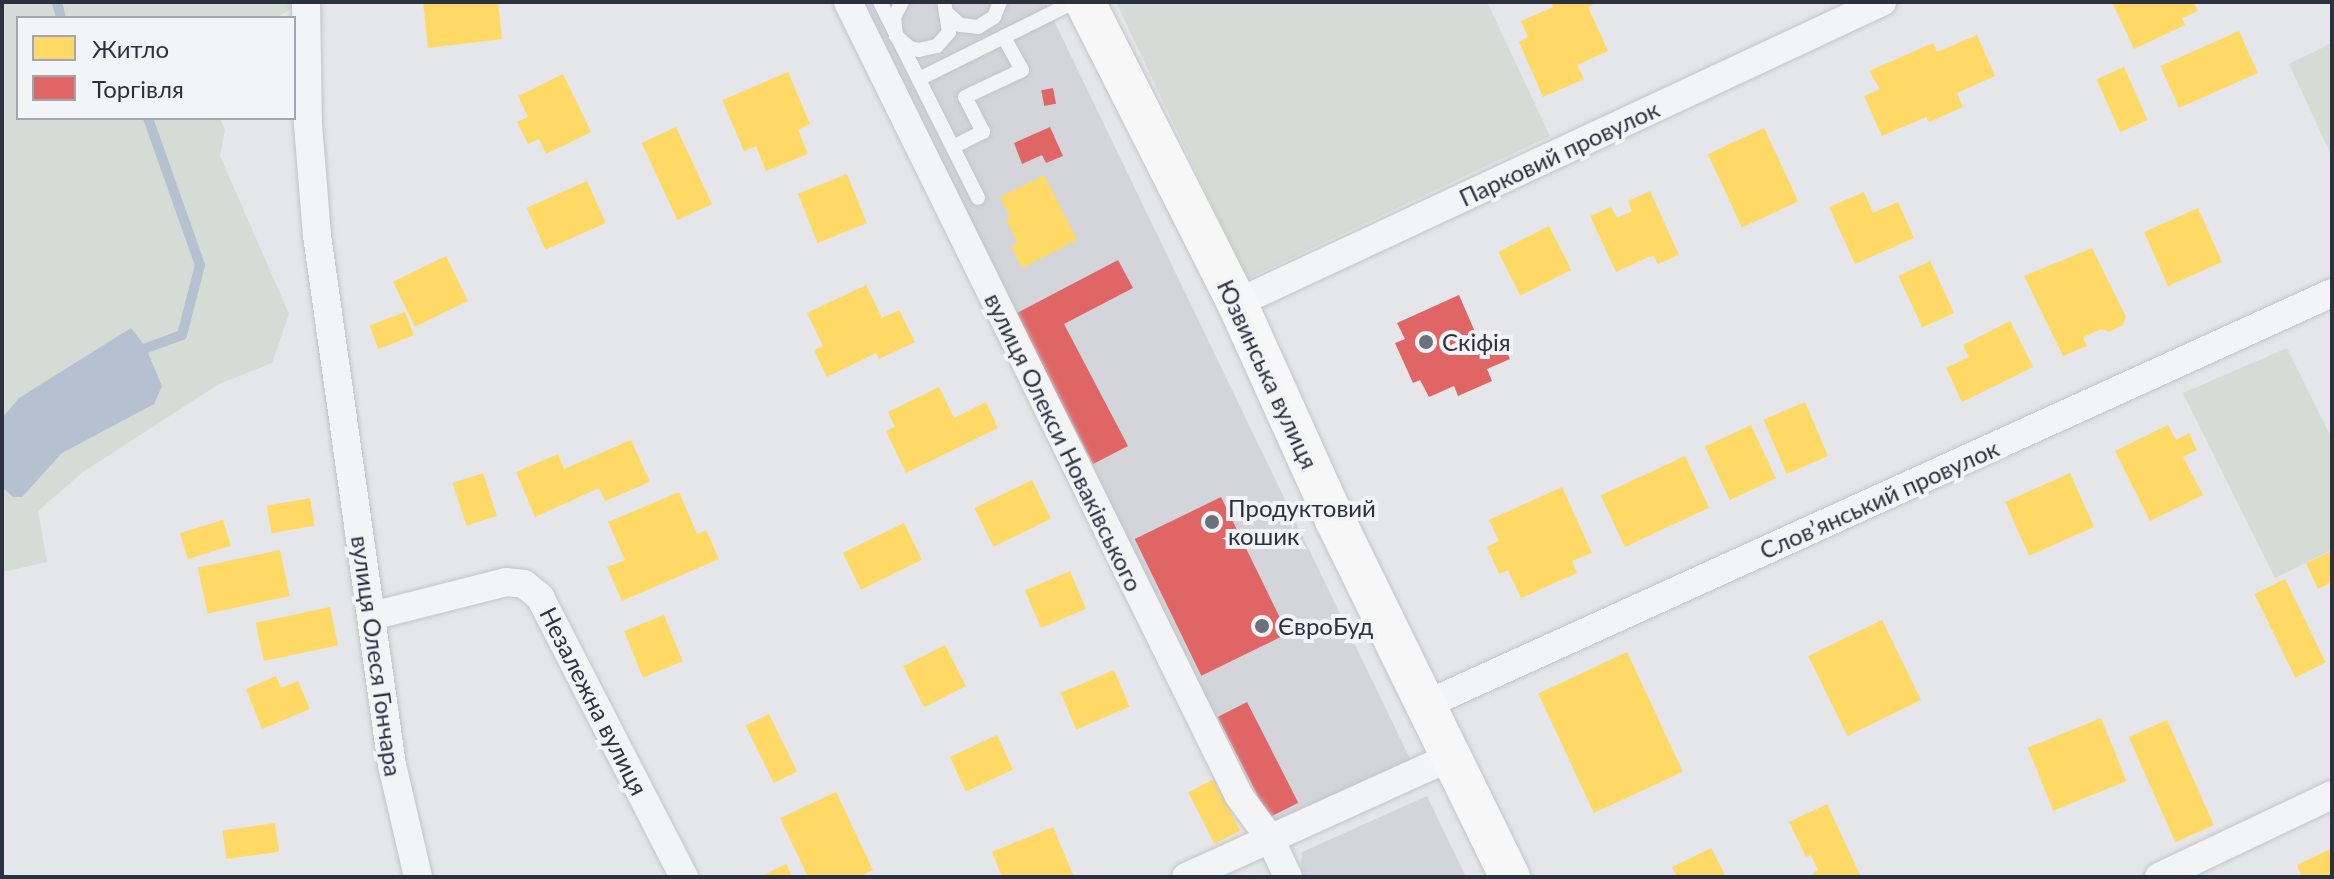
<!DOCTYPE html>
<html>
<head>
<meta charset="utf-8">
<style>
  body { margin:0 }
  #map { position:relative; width:2334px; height:879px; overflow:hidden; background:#e4e6e9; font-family:Lato,sans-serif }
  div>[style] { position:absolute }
  .built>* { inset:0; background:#d3d5db }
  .green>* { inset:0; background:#d4dcd5 }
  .water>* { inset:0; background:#b5c0d0 }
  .homes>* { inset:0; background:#ffd966; transform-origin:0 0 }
  .shops>* { inset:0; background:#e06666; transform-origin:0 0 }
  .stream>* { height:10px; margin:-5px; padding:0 5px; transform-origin:5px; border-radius:5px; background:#b5c0d0 }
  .roads { filter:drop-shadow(0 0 2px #c2c4c7) drop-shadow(0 0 2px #c2c4c7) }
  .lane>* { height:14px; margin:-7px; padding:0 7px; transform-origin:7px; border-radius:7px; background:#f3f4f5 }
  .street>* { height:28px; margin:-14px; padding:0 14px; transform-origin:14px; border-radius:14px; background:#f3f4f5 }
  .secondary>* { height:40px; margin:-20px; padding:0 20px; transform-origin:20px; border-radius:20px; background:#f7f7f7 }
  .dots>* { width:22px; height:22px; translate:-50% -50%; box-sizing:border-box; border:4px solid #f2f4f7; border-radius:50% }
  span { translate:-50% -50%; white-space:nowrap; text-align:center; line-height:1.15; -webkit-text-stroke:8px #f2f4f7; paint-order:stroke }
  .street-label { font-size:24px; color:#2c3140 }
  .poi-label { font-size:24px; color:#2c3140 }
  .left { translate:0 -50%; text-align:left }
  .frame { position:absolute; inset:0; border:4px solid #2c3140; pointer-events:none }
  .legend { position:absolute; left:16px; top:16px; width:280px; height:104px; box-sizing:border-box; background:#f2f4f7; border:2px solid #a3a6ae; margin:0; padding:10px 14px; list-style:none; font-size:24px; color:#2c3140 }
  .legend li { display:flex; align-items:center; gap:16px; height:40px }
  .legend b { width:40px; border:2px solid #a3a6ae }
</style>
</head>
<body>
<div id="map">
  <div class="built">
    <div style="clip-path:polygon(855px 2px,1045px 2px,1413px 765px,1273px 829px,1243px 791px)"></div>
    <div style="clip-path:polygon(1427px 796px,1466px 877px,1300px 877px,1302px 852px)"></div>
  </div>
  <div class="green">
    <div style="clip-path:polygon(2px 2px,296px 2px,295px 7px,275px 18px,18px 18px,18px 118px,220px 118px,225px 130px,220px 156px,289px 314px,272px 363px,219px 384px,83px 472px,38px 511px,47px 562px,2px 572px)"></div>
    <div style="clip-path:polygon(1116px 2px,1487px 2px,1550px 136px,1247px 279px)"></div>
    <div style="clip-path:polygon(2332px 43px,2332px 157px,2289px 64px)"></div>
    <div style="clip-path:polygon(2287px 348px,2332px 439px,2332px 550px,2275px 578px,2183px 393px)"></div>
  </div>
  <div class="water">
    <div style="clip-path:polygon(131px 328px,145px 346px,162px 386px,154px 404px,62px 453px,22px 497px,13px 497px,2px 487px,2px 418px,19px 398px)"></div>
  </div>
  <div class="homes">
    <div style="clip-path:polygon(423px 2px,498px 2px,502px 39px,428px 48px)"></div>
    <div style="clip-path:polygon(1551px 2px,1591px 2px,1593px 5px,1588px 7px,1608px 51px,1577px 65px,1584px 79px,1543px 97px,1519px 42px,1528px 37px,1521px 21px,1553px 7px)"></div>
    <div style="clip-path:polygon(2112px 2px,2193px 2px,2198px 11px,2182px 18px,2185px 25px,2134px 49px)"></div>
    <div style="left:2239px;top:31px;width:46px;height:86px;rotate:66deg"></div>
    <div style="clip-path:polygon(1977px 35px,1995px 76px,1957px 93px,1963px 107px,1929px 122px,1926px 117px,1882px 136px,1864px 96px,1880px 89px,1869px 71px,1933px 43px,1937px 52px)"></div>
    <div style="left:2124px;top:67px;width:58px;height:30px;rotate:66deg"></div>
    <div style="clip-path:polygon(788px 72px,810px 124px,798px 130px,808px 154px,766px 171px,756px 146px,744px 151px,722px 100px)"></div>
    <div style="clip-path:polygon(563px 74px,591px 132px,546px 154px,539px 139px,528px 144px,517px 122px,528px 117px,518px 96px)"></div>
    <div style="left:676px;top:127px;width:85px;height:38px;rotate:65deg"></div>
    <div style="left:1764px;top:128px;width:81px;height:62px;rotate:65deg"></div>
    <div style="left:847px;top:174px;width:53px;height:53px;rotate:68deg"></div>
    <div style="clip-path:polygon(1044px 175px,1077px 240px,1022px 268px,1011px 246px,1018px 243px,1006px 220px,1010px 217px,1000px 197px)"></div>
    <div style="left:587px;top:181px;width:46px;height:66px;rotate:66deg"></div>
    <div style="clip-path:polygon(1650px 191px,1679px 255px,1658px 264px,1653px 255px,1616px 272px,1590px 216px,1611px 207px,1617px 218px,1632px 211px,1628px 201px)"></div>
    <div style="clip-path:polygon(1864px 192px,1873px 213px,1898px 202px,1914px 238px,1855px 264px,1829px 207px)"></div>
    <div style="left:2198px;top:208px;width:59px;height:59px;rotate:66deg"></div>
    <div style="left:1549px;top:226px;width:49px;height:57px;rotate:63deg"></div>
    <div style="clip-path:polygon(2092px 248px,2126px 317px,2123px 325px,2109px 332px,2102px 329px,2083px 337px,2087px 346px,2063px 356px,2024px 276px)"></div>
    <div style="left:446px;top:256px;width:50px;height:59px;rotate:64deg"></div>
    <div style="left:1930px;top:261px;width:57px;height:35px;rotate:65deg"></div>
    <div style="clip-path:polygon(866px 285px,882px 318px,899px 310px,915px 342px,879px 359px,876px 353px,827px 377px,814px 350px,823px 346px,807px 313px)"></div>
    <div style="left:405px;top:312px;width:25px;height:38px;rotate:69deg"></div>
    <div style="clip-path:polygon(2010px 321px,2033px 367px,1962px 402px,1946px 368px,1969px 357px,1963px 345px)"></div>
    <div style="clip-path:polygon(939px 387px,954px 418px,986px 402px,998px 428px,906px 473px,886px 431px,895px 427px,888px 412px)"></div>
    <div style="left:1805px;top:402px;width:59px;height:45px;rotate:67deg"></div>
    <div style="left:1751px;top:425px;width:59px;height:51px;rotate:65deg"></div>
    <div style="clip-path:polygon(2168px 425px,2176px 440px,2189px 433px,2197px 450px,2183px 457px,2203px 495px,2150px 521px,2115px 451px)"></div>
    <div style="clip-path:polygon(631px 440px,650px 482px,605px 501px,599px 488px,535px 517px,516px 472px,558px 454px,564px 469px)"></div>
    <div style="left:1685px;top:456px;width:57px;height:93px;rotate:65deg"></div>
    <div style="left:483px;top:473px;width:45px;height:32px;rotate:72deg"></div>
    <div style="left:2070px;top:473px;width:59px;height:71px;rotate:66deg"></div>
    <div style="left:1032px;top:480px;width:43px;height:64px;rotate:64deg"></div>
    <div style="clip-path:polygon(1562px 487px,1592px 553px,1572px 561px,1577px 573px,1521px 598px,1508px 570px,1499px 574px,1487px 547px,1499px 541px,1489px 520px)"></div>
    <div style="clip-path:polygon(679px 492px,697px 534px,706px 530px,719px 559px,622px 601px,607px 567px,625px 560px,608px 522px)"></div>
    <div style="left:310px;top:498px;width:28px;height:44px;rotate:80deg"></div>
    <div style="left:223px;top:520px;width:27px;height:45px;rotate:73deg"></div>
    <div style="left:904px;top:523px;width:41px;height:68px;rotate:64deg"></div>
    <div style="left:280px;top:550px;width:47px;height:84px;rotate:78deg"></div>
    <div style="clip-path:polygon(2332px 551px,2332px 582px,2318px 589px,2306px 563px)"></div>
    <div style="left:1070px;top:571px;width:41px;height:49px;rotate:67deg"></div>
    <div style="left:2285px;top:579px;width:93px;height:34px;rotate:64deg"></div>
    <div style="left:330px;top:607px;width:39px;height:76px;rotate:78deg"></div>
    <div style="left:664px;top:615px;width:50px;height:43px;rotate:68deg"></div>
    <div style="left:1882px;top:620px;width:89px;height:82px;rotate:64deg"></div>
    <div style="left:945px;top:645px;width:46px;height:47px;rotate:63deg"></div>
    <div style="left:1627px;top:652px;width:132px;height:98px;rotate:65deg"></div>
    <div style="left:1114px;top:670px;width:40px;height:58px;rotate:67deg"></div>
    <div style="clip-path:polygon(276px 676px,281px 688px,298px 681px,310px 709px,262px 729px,246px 689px)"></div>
    <div style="left:769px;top:714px;width:64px;height:26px;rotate:64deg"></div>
    <div style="left:2101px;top:718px;width:68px;height:79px;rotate:68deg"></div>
    <div style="left:2167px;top:720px;width:115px;height:42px;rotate:66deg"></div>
    <div style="left:997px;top:735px;width:38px;height:52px;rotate:65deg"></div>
    <div style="left:1214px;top:779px;width:58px;height:29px;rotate:63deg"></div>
    <div style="clip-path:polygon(836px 792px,873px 870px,859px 877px,808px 877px,780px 818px)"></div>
    <div style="clip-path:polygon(1827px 804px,1861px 877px,1815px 877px,1813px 873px,1818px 870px,1811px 855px,1806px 857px,1789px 822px)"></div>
    <div style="left:275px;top:823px;width:29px;height:53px;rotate:82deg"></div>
    <div style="clip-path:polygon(1053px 827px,1074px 877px,1002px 877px,992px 852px)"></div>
    <div style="clip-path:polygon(1711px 848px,1726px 877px,1677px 877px,1672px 867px)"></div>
    <div style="clip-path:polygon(2332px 848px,2332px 877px,2302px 877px,2297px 865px)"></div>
    <div style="clip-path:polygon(786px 864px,793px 877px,760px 877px)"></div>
  </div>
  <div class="shops">
    <div style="left:1053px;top:88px;width:16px;height:12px;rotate:79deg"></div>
    <div style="clip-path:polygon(1050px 127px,1063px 156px,1046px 163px,1042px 155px,1022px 164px,1014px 143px)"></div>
    <div style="clip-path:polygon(1118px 260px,1133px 288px,1064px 324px,1128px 446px,1093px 464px,1015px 314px)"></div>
    <div style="clip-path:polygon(1459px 295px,1479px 341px,1498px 333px,1510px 359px,1487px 369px,1492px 381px,1458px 396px,1454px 386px,1429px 397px,1420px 380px,1413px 383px,1395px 343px,1405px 339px,1397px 323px)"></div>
    <div style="left:1221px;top:497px;width:152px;height:96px;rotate:64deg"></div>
    <div style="left:1247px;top:702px;width:113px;height:33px;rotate:63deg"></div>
  </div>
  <div class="stream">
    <div style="left:57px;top:2px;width:16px;rotate:76deg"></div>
    <div style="left:135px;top:352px;width:50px;rotate:-19.9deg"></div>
    <div style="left:182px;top:335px;width:72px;rotate:-75.6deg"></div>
    <div style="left:200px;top:265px;width:156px;rotate:-109.5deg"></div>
  </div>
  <div class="roads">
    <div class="lane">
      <div style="left:880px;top:2px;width:219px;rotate:63.4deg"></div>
      <div style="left:902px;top:2px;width:17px;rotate:118deg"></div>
      <div style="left:894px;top:17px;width:19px;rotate:84deg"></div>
      <div style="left:896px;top:36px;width:18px;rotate:41deg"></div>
      <div style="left:910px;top:48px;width:9px;rotate:13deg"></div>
      <div style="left:919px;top:50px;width:18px;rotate:-13deg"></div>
      <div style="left:937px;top:46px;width:18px;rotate:-49deg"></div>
      <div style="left:949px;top:32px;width:30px;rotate:-99deg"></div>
      <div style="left:949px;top:15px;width:15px;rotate:42deg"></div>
      <div style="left:960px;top:25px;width:18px;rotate:6deg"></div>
      <div style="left:978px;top:27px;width:19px;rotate:-32deg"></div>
      <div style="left:994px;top:17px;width:16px;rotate:-68deg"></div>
      <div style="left:919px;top:79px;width:173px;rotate:-26.4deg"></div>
      <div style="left:953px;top:147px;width:34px;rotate:-27deg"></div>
      <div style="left:983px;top:132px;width:39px;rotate:-117deg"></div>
      <div style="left:965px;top:97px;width:63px;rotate:-25.3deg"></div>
      <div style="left:1022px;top:70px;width:38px;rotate:-119deg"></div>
    </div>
    <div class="street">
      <div style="left:306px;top:2px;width:122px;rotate:89.1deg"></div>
      <div style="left:308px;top:124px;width:111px;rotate:85.4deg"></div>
      <div style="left:317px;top:235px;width:535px;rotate:81.95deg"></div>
      <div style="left:392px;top:765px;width:115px;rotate:76.9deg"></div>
      <div style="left:848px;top:2px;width:885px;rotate:63.78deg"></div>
      <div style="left:1239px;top:796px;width:52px;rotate:53.6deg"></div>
      <div style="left:1270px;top:838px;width:43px;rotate:65.2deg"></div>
      <div style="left:1237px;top:303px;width:712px;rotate:-25.02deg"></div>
      <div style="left:372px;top:616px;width:138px;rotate:-14.2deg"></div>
      <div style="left:506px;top:582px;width:18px;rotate:6deg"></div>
      <div style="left:524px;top:584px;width:21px;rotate:39deg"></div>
      <div style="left:540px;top:597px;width:315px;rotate:62.8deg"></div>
      <div style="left:1425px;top:705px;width:996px;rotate:-24.43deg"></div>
      <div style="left:1186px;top:877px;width:291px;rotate:-24.4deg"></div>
      <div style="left:2159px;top:877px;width:191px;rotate:-25.4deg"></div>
    </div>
    <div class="secondary">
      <div style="left:1085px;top:2px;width:337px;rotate:63.2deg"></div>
      <div style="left:1237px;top:303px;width:238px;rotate:65.7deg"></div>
      <div style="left:1335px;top:520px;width:398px;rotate:63.9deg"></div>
    </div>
  </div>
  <div class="dots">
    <div style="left:1426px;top:342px;background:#6c707b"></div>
    <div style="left:1212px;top:522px;background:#6c707b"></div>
    <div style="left:1262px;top:626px;background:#6c707b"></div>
  </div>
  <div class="street-label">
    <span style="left:1559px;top:153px;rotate:-25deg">Парковий провулок</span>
    <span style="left:1268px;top:374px;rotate:65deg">Юзвинська вулиця</span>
    <span style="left:1064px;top:442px;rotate:64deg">вулиця Олекси Новаківського</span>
    <span style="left:1879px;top:499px;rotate:-24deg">Словʼянський провулок</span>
    <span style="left:377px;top:656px;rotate:82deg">вулиця Олеся Гончара</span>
    <span style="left:594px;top:701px;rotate:63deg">Незалежна вулиця</span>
  </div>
  <div class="poi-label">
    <span class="left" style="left:1442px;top:342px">Скіфія</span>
    <span class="left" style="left:1228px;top:522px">Продуктовий<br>кошик</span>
    <span class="left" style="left:1278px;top:626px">ЄвроБуд</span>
  </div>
  <div class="frame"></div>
  <ul class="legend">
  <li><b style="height:22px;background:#ffd966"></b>Житло</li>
  <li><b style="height:22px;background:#e06666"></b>Торгівля</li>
  </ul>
</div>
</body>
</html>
